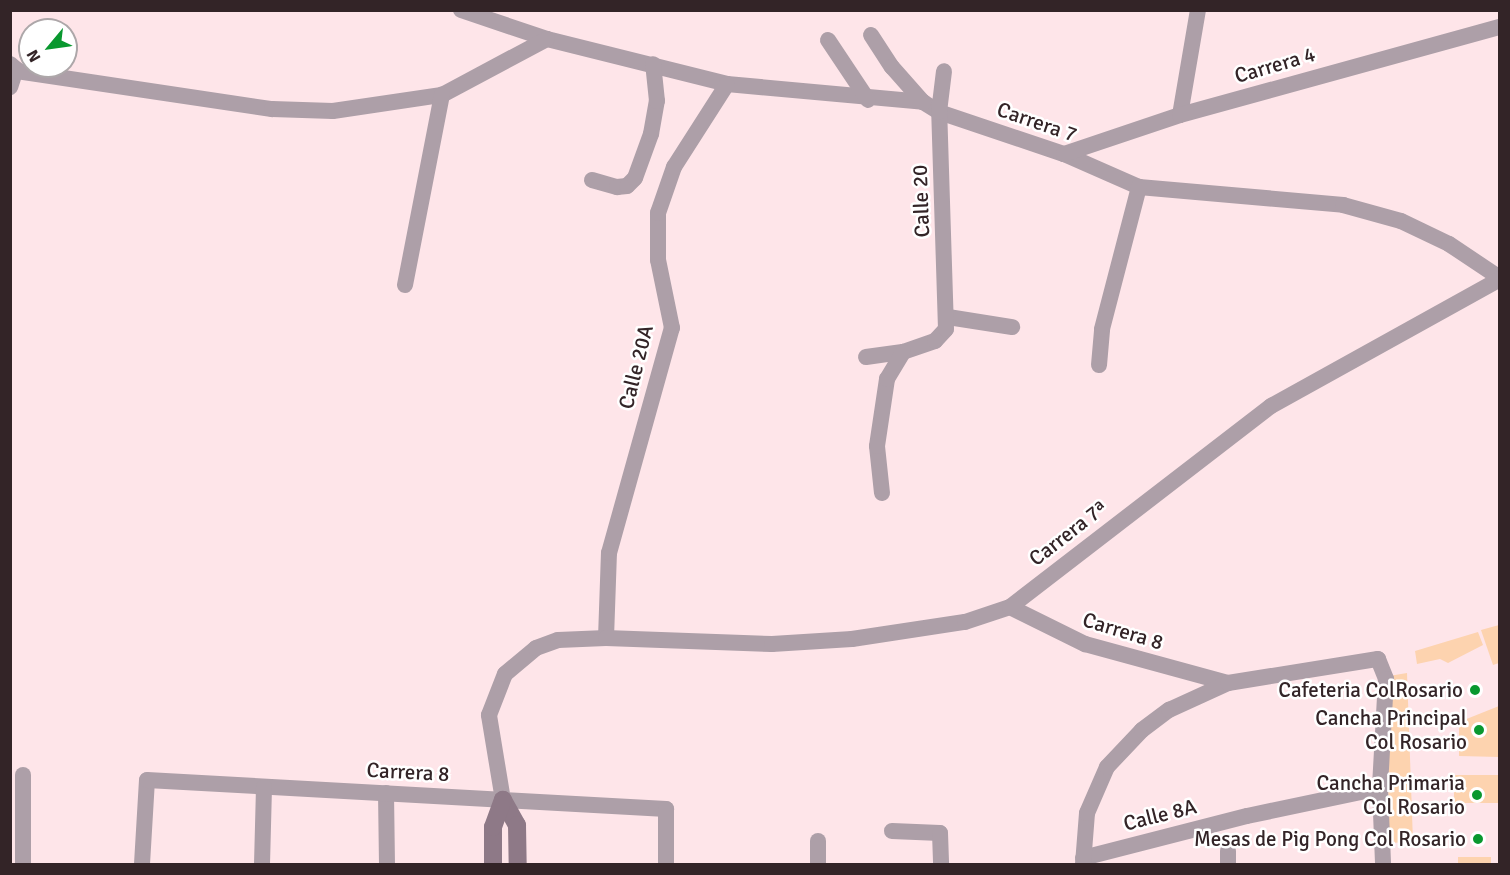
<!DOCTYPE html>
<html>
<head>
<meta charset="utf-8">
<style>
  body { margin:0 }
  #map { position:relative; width:1510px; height:875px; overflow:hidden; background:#fee5e9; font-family:Signika,sans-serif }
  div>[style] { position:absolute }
  .green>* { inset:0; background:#fdd3af; transform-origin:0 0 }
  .street>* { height:16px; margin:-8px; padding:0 8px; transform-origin:8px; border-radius:8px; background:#ad9fa8 }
  .secondary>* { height:18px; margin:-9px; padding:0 9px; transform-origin:9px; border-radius:9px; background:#8e7987 }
  .dots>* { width:16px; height:16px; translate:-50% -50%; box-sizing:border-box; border:3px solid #fff; border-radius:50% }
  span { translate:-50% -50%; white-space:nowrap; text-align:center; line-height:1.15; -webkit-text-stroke:5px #fff; paint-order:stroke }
  .street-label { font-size:21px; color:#332427 }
  .poi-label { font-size:21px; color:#332427 }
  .right { translate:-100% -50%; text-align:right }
  .frame { position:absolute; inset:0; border:12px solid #332427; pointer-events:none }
  .north { position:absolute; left:18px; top:18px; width:60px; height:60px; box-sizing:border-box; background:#fff; border:2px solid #ada7a9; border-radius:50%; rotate:241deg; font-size:16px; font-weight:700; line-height:24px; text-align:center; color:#332427 }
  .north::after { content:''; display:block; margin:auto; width:21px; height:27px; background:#09982f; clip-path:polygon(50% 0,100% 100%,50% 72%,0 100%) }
</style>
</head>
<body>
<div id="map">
  <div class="green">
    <div style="clip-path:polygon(1499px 625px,1499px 663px,1493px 665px,1481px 630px)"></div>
    <div style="clip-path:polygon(1478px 632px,1483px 645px,1448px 663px,1440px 659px,1417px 664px,1415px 651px)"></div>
    <div style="clip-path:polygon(1407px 673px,1413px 842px,1388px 843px,1389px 676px)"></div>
    <div style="clip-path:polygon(1499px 706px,1499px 757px,1459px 756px,1459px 722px)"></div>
    <div style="left:1454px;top:775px;width:45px;height:28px"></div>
    <div style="left:1458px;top:857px;width:33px;height:7px"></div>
  </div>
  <div class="street">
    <div style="left:461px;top:10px;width:91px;rotate:18.6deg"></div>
    <div style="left:547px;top:39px;width:186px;rotate:14deg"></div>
    <div style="left:727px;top:84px;width:197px;rotate:5.2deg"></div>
    <div style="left:923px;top:102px;width:19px;rotate:32deg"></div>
    <div style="left:939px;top:112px;width:132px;rotate:18.6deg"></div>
    <div style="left:1064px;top:154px;width:82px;rotate:23.7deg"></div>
    <div style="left:1139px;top:187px;width:205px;rotate:5deg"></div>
    <div style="left:1343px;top:205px;width:60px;rotate:15.4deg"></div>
    <div style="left:1401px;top:221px;width:53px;rotate:25.6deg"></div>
    <div style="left:1449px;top:244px;width:61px;rotate:33.7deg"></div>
    <div style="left:871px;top:35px;width:38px;rotate:57deg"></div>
    <div style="left:892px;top:67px;width:47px;rotate:48.5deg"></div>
    <div style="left:828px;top:40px;width:72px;rotate:56.3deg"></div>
    <div style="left:10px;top:64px;width:8px;rotate:40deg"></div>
    <div style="left:16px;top:69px;width:19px;rotate:108deg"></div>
    <div style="left:10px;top:70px;width:265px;rotate:8.5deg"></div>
    <div style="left:272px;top:109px;width:61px;rotate:1.9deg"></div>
    <div style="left:333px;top:111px;width:110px;rotate:-8.4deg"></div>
    <div style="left:442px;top:95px;width:119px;rotate:-28.1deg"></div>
    <div style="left:1180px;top:115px;width:107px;rotate:-80.3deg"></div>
    <div style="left:1064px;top:154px;width:122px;rotate:-18.6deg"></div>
    <div style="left:1180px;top:115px;width:332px;rotate:-15.4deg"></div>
    <div style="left:592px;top:180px;width:26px;rotate:16deg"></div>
    <div style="left:617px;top:187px;width:10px;rotate:-6deg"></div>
    <div style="left:627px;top:186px;width:11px;rotate:-45deg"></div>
    <div style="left:635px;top:178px;width:47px;rotate:-70deg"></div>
    <div style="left:651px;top:134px;width:34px;rotate:-80deg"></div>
    <div style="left:657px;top:101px;width:37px;rotate:-96deg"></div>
    <div style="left:405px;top:285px;width:194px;rotate:-79deg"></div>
    <div style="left:948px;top:317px;width:65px;rotate:8.9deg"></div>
    <div style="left:866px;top:357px;width:37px;rotate:-8deg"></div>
    <div style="left:903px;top:352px;width:34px;rotate:-19deg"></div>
    <div style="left:935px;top:341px;width:16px;rotate:-47deg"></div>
    <div style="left:946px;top:329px;width:217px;rotate:-91.8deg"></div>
    <div style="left:939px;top:112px;width:41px;rotate:-83deg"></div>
    <div style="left:1099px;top:365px;width:36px;rotate:-85deg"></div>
    <div style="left:1102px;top:329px;width:147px;rotate:-75.4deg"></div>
    <div style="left:882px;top:493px;width:47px;rotate:-96.1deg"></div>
    <div style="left:877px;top:446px;width:68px;rotate:-81.5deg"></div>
    <div style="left:887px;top:379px;width:31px;rotate:-59deg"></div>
    <div style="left:1010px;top:607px;width:84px;rotate:26.3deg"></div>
    <div style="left:1085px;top:644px;width:148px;rotate:15.3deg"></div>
    <div style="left:606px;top:638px;width:85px;rotate:-88deg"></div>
    <div style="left:609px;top:553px;width:234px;rotate:-74.4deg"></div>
    <div style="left:672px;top:328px;width:69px;rotate:-101.6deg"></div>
    <div style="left:658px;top:260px;width:47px;rotate:-90deg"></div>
    <div style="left:658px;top:213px;width:49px;rotate:-70.8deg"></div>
    <div style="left:674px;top:167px;width:98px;rotate:-57.4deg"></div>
    <div style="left:386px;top:793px;width:71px;rotate:89.2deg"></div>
    <div style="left:503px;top:800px;width:86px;rotate:-99.4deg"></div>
    <div style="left:489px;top:715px;width:44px;rotate:-68.7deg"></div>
    <div style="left:505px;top:674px;width:40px;rotate:-40deg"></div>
    <div style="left:536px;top:648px;width:23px;rotate:-20deg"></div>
    <div style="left:558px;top:640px;width:48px;rotate:-2.4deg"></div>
    <div style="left:606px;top:638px;width:166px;rotate:2.1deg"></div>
    <div style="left:772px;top:644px;width:80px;rotate:-3.6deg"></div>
    <div style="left:852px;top:639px;width:114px;rotate:-8.6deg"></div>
    <div style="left:965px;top:622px;width:47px;rotate:-18.4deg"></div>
    <div style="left:1010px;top:607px;width:329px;rotate:-37.6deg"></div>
    <div style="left:1271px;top:406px;width:262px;rotate:-29deg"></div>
    <div style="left:892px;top:831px;width:48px;rotate:2.4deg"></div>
    <div style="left:940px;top:833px;width:31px;rotate:88deg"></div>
    <div style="left:818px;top:841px;width:23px;rotate:90deg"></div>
    <div style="left:1083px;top:858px;width:169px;rotate:-14.4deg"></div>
    <div style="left:1247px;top:816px;width:136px;rotate:-11.9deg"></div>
    <div style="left:23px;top:864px;width:89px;rotate:-90deg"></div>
    <div style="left:142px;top:864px;width:84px;rotate:-86.6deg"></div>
    <div style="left:147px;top:780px;width:520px;rotate:3.2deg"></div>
    <div style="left:666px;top:809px;width:55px;rotate:90deg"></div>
    <div style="left:262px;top:864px;width:77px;rotate:-88.5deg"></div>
    <div style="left:1083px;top:864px;width:51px;rotate:-85.5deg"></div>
    <div style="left:1087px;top:813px;width:50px;rotate:-66.5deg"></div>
    <div style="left:1107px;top:767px;width:51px;rotate:-46.6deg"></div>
    <div style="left:1142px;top:730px;width:34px;rotate:-37deg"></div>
    <div style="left:1169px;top:710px;width:65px;rotate:-24.6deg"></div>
    <div style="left:1228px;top:683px;width:152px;rotate:-9.1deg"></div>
    <div style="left:1378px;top:659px;width:22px;rotate:68deg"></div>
    <div style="left:1386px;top:679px;width:109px;rotate:93.2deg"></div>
    <div style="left:1380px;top:788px;width:76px;rotate:87.7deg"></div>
    <div style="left:1228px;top:864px;width:13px;rotate:-90deg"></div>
  </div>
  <div class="secondary">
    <div style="left:503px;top:800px;width:29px;rotate:61deg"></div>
    <div style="left:517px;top:825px;width:39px;rotate:89deg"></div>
    <div style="left:493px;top:864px;width:37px;rotate:-90deg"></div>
    <div style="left:493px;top:827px;width:29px;rotate:-70deg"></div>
  </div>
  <div class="dots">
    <div style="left:1475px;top:690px;background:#09982f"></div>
    <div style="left:1479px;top:730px;background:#09982f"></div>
    <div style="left:1477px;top:795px;background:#09982f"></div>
    <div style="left:1478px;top:839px;background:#09982f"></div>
  </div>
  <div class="street-label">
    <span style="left:1275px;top:65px;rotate:-16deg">Carrera 4</span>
    <span style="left:1037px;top:122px;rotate:19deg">Carrera 7</span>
    <span style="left:921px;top:201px;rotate:-92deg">Calle 20</span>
    <span style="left:636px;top:367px;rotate:-76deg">Calle 20A</span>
    <span style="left:1068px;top:533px;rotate:-38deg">Carrera 7ª</span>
    <span style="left:1123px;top:631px;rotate:17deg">Carrera 8</span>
    <span style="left:408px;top:772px;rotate:3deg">Carrera 8</span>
    <span style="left:1160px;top:815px;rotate:-14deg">Calle 8A</span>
  </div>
  <div class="poi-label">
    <span class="right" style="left:1463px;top:690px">Cafeteria ColRosario</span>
    <span class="right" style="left:1467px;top:730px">Cancha Principal<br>Col Rosario</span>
    <span class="right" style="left:1465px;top:795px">Cancha Primaria<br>Col Rosario</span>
    <span class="right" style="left:1466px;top:839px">Mesas de Pig Pong Col Rosario</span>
  </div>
  <div class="frame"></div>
  <div class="north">N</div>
</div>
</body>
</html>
